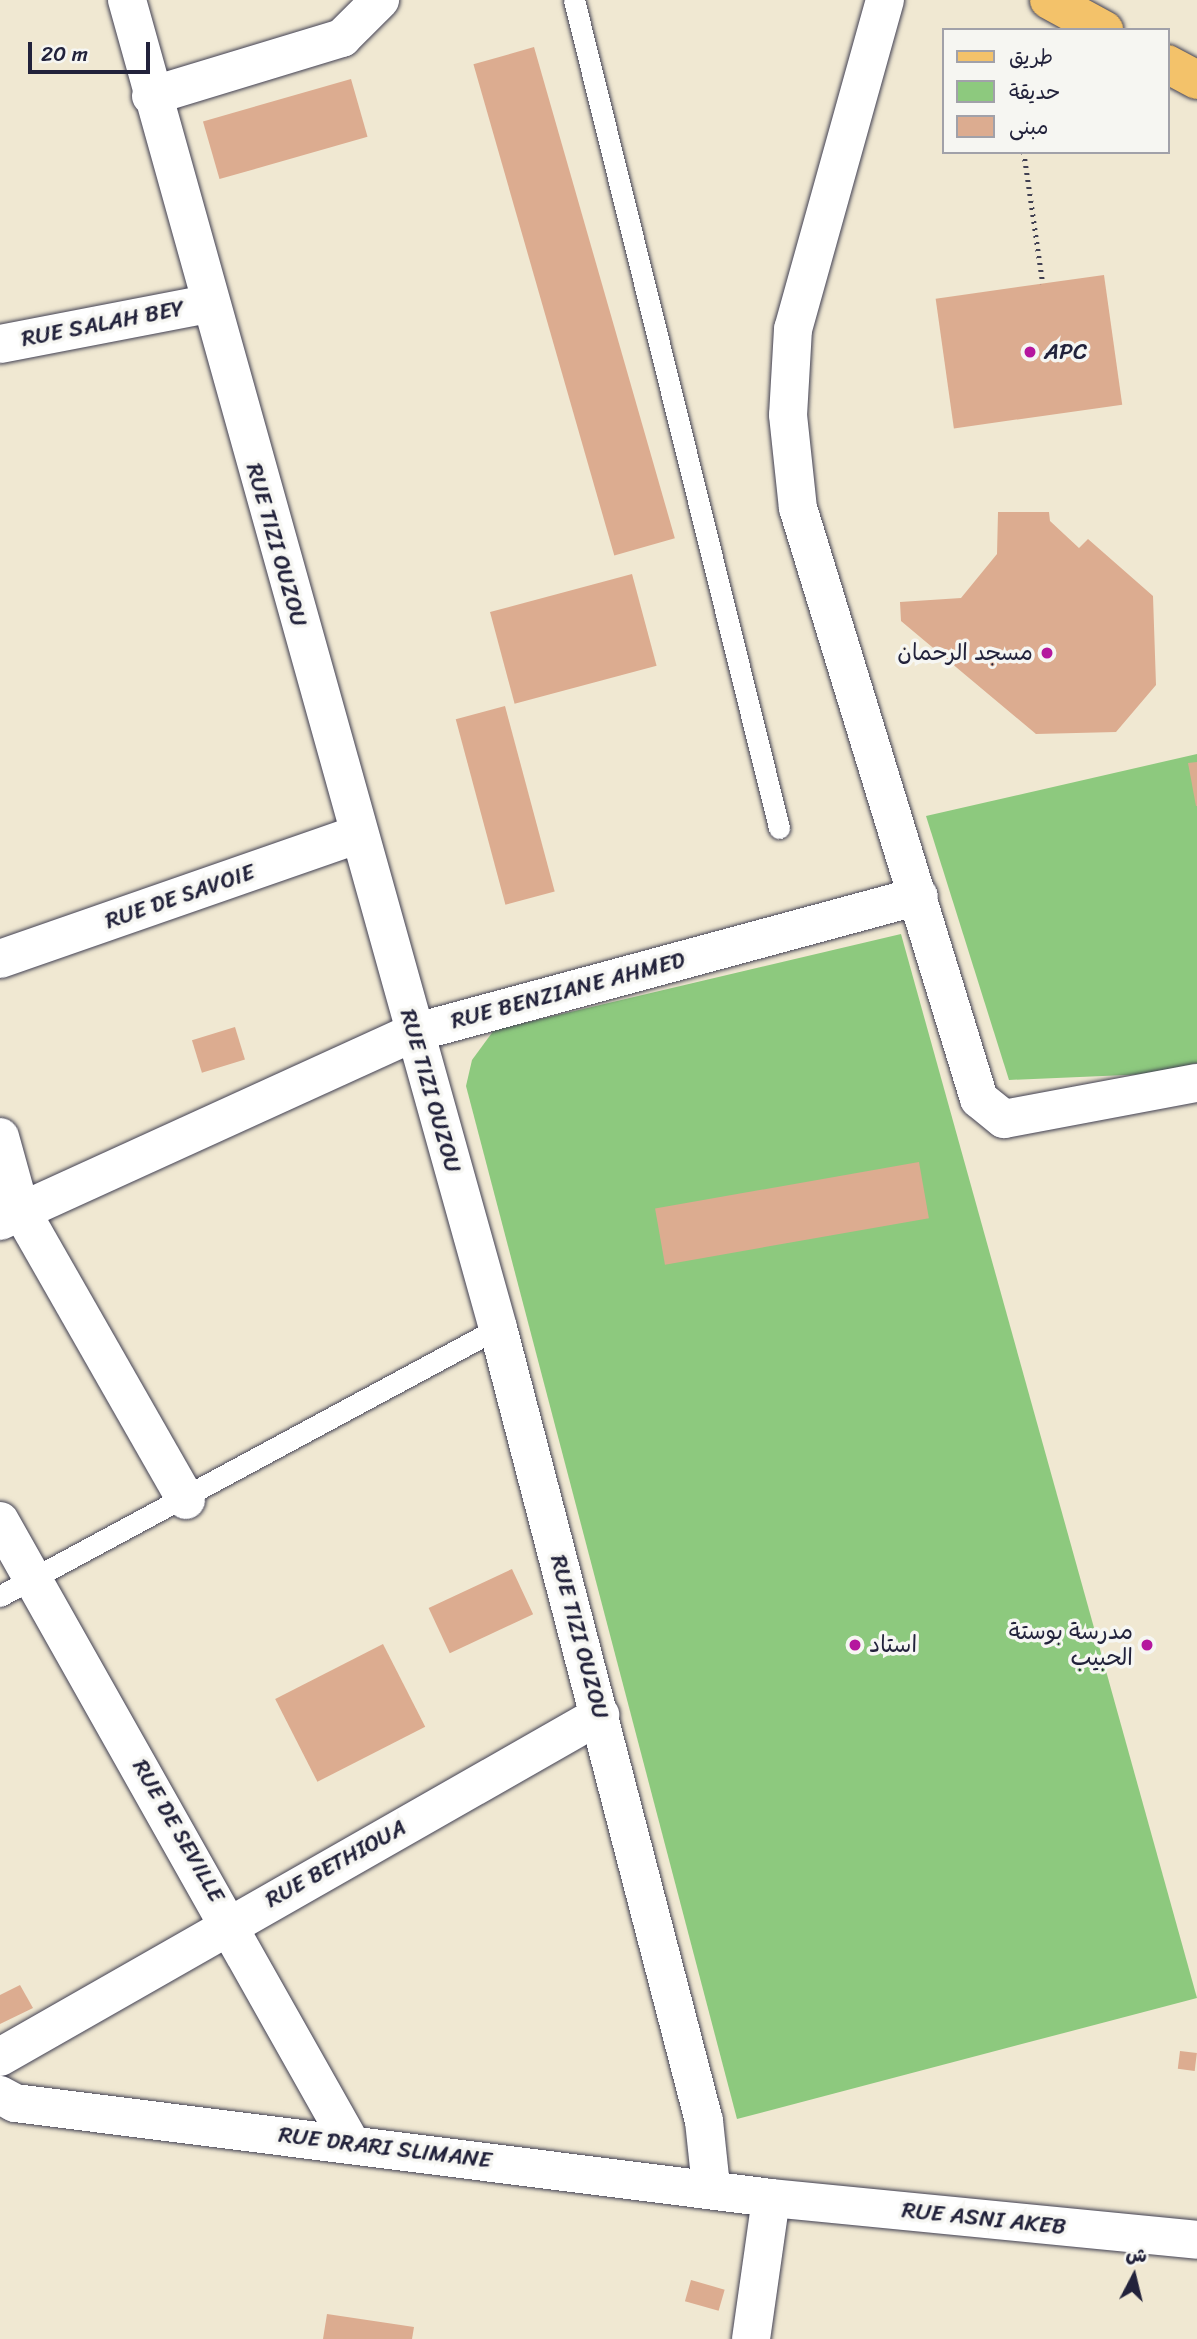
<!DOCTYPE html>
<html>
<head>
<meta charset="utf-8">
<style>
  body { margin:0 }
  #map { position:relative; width:1197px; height:2339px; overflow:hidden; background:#f0e8d2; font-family:Sriracha,"Playpen Sans Arabic",sans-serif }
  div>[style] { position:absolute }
  .green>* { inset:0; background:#8dc97e }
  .building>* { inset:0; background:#dcac90; transform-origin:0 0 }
  .path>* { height:4.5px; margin-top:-2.25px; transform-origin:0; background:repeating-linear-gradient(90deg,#414052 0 2px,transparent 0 7px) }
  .roads { filter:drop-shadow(0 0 2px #414052) drop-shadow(0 0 2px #414052) }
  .service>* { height:21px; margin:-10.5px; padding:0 10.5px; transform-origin:10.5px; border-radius:10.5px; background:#fff }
  .minor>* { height:38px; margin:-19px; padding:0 19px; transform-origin:19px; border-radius:19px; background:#fff }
  .primary>* { height:38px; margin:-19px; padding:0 19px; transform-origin:19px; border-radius:19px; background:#f3c26a }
  .dots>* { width:19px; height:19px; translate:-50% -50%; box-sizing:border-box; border:4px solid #f6f6f2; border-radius:50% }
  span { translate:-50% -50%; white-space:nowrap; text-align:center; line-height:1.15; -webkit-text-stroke:7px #f6f6f2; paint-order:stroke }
  .street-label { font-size:23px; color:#22223b }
  .poi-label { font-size:23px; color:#22223b }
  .left { translate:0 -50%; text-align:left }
  .right { translate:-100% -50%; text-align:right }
  .legend { position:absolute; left:942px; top:28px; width:228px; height:126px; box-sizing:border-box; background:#f6f6f2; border:2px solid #a1a1a9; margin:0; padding:9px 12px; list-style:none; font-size:21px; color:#22223b }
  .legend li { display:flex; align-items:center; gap:14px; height:35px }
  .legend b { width:35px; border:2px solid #a1a1a9 }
  .north { position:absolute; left:1099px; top:2241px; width:70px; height:70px; -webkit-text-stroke:5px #f6f6f2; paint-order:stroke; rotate:7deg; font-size:19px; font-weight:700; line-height:28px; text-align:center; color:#22223b }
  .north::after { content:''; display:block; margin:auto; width:24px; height:32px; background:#22223b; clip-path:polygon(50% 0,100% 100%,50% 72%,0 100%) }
  .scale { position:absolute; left:28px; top:42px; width:122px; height:32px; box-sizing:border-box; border:4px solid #22223b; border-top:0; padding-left:9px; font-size:21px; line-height:24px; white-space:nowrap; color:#22223b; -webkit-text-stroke:5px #f6f6f2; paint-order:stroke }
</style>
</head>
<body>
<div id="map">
  <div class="green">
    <div style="clip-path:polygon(1197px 754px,1197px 1063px,1149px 1074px,1009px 1080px,926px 816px)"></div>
    <div style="clip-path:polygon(901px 934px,1197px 1998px,737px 2119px,466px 1086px,472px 1060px,494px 1030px)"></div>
  </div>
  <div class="building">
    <div style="left:534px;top:47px;width:511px;height:63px;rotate:74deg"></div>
    <div style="left:351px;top:79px;width:60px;height:154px;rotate:74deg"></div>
    <div style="left:1104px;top:275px;width:131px;height:170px;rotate:82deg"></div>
    <div style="clip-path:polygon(998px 512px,1049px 512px,1050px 521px,1079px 548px,1088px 539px,1153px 596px,1156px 685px,1116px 732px,1036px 734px,901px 621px,900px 602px,961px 598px,997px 554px)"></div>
    <div style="left:632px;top:574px;width:95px;height:147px;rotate:75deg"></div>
    <div style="left:505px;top:706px;width:192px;height:51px;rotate:75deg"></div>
    <div style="clip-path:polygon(1197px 762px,1197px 806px,1196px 806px,1188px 763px)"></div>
    <div style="left:235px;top:1027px;width:34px;height:45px;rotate:73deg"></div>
    <div style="left:919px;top:1162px;width:57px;height:268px;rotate:80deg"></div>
    <div style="left:512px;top:1569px;width:50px;height:92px;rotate:65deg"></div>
    <div style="left:383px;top:1644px;width:93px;height:121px;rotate:63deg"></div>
    <div style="clip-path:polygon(20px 1985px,33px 2008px,0 2024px,0 1995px)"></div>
    <div style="left:1180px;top:2051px;width:17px;height:18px;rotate:7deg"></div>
    <div style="left:691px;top:2280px;width:35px;height:22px;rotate:16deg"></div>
    <div style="clip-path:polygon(327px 2314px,414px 2327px,412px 2339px,323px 2339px)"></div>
  </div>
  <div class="path">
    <div style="left:1024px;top:152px;width:133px;rotate:81.8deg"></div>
  </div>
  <div class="roads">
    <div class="service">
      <div style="left:574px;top:0;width:853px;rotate:76.09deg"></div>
      <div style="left:0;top:1596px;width:566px;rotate:-28.29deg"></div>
    </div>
    <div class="minor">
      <div style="left:127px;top:0;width:1379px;rotate:74.39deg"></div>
      <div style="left:498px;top:1328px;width:819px;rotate:75.44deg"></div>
      <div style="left:704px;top:2121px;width:65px;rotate:83.9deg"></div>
      <div style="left:885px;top:0;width:342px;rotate:105.6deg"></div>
      <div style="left:793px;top:329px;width:86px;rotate:93.3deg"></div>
      <div style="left:788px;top:415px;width:94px;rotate:83.9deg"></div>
      <div style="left:798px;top:508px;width:618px;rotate:72.97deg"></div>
      <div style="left:979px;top:1099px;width:32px;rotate:39deg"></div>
      <div style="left:1004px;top:1119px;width:196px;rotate:-10.6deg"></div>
      <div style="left:151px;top:96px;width:200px;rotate:-16.9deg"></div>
      <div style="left:342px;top:38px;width:54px;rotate:-45deg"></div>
      <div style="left:0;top:344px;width:211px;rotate:-10.9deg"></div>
      <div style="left:0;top:959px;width:380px;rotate:-19.2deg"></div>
      <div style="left:0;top:1137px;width:75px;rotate:74.5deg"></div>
      <div style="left:20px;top:1209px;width:335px;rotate:60.3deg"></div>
      <div style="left:0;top:1221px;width:454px;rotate:-24.5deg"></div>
      <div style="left:413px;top:1033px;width:524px;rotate:-15.15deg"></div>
      <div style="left:0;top:1521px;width:715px;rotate:60.6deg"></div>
      <div style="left:0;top:2057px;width:691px;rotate:-29.68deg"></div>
      <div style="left:0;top:2095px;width:17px;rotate:28deg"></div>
      <div style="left:15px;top:2103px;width:762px;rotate:7.16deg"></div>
      <div style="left:771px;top:2198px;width:428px;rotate:5.6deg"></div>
      <div style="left:751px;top:2339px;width:142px;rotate:-81.9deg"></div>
    </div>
    <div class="primary">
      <div style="left:1049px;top:0;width:63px;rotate:28.6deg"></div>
      <div style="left:1167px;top:64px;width:34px;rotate:28deg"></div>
    </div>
  </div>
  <div class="dots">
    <div style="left:1030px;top:352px;background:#b5179e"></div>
    <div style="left:1047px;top:653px;background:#b5179e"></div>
    <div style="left:855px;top:1645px;background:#b5179e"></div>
    <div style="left:1147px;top:1645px;background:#b5179e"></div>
  </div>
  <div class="street-label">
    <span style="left:103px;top:324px;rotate:-11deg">RUE SALAH BEY</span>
    <span style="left:276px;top:545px;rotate:74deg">RUE TIZI OUZOU</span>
    <span style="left:180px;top:897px;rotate:-19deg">RUE DE SAVOIE</span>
    <span style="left:568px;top:991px;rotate:-15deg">RUE BENZIANE AHMED</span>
    <span style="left:430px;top:1091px;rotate:74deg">RUE TIZI OUZOU</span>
    <span style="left:579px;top:1637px;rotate:75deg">RUE TIZI OUZOU</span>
    <span style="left:178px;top:1831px;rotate:60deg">RUE DE SEVILLE</span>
    <span style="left:336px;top:1864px;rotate:-29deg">RUE BETHIOUA</span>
    <span style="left:385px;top:2148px;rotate:7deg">RUE DRARI SLIMANE</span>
    <span style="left:984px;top:2219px;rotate:6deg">RUE ASNI AKEB</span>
  </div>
  <div class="poi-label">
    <span class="left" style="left:1044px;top:352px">APC</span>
    <span class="right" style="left:1033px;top:653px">مسجد الرحمان</span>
    <span class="right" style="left:1133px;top:1645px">مدرسة بوستة<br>الحبيب</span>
    <span class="left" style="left:869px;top:1645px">استاد</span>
  </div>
  <ul class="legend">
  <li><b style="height:9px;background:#f3c26a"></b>طريق</li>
  <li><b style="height:19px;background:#8dc97e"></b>حديقة</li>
  <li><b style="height:19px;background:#dcac90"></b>مبنى</li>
  </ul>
  <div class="north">ش</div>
  <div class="scale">20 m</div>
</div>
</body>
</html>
